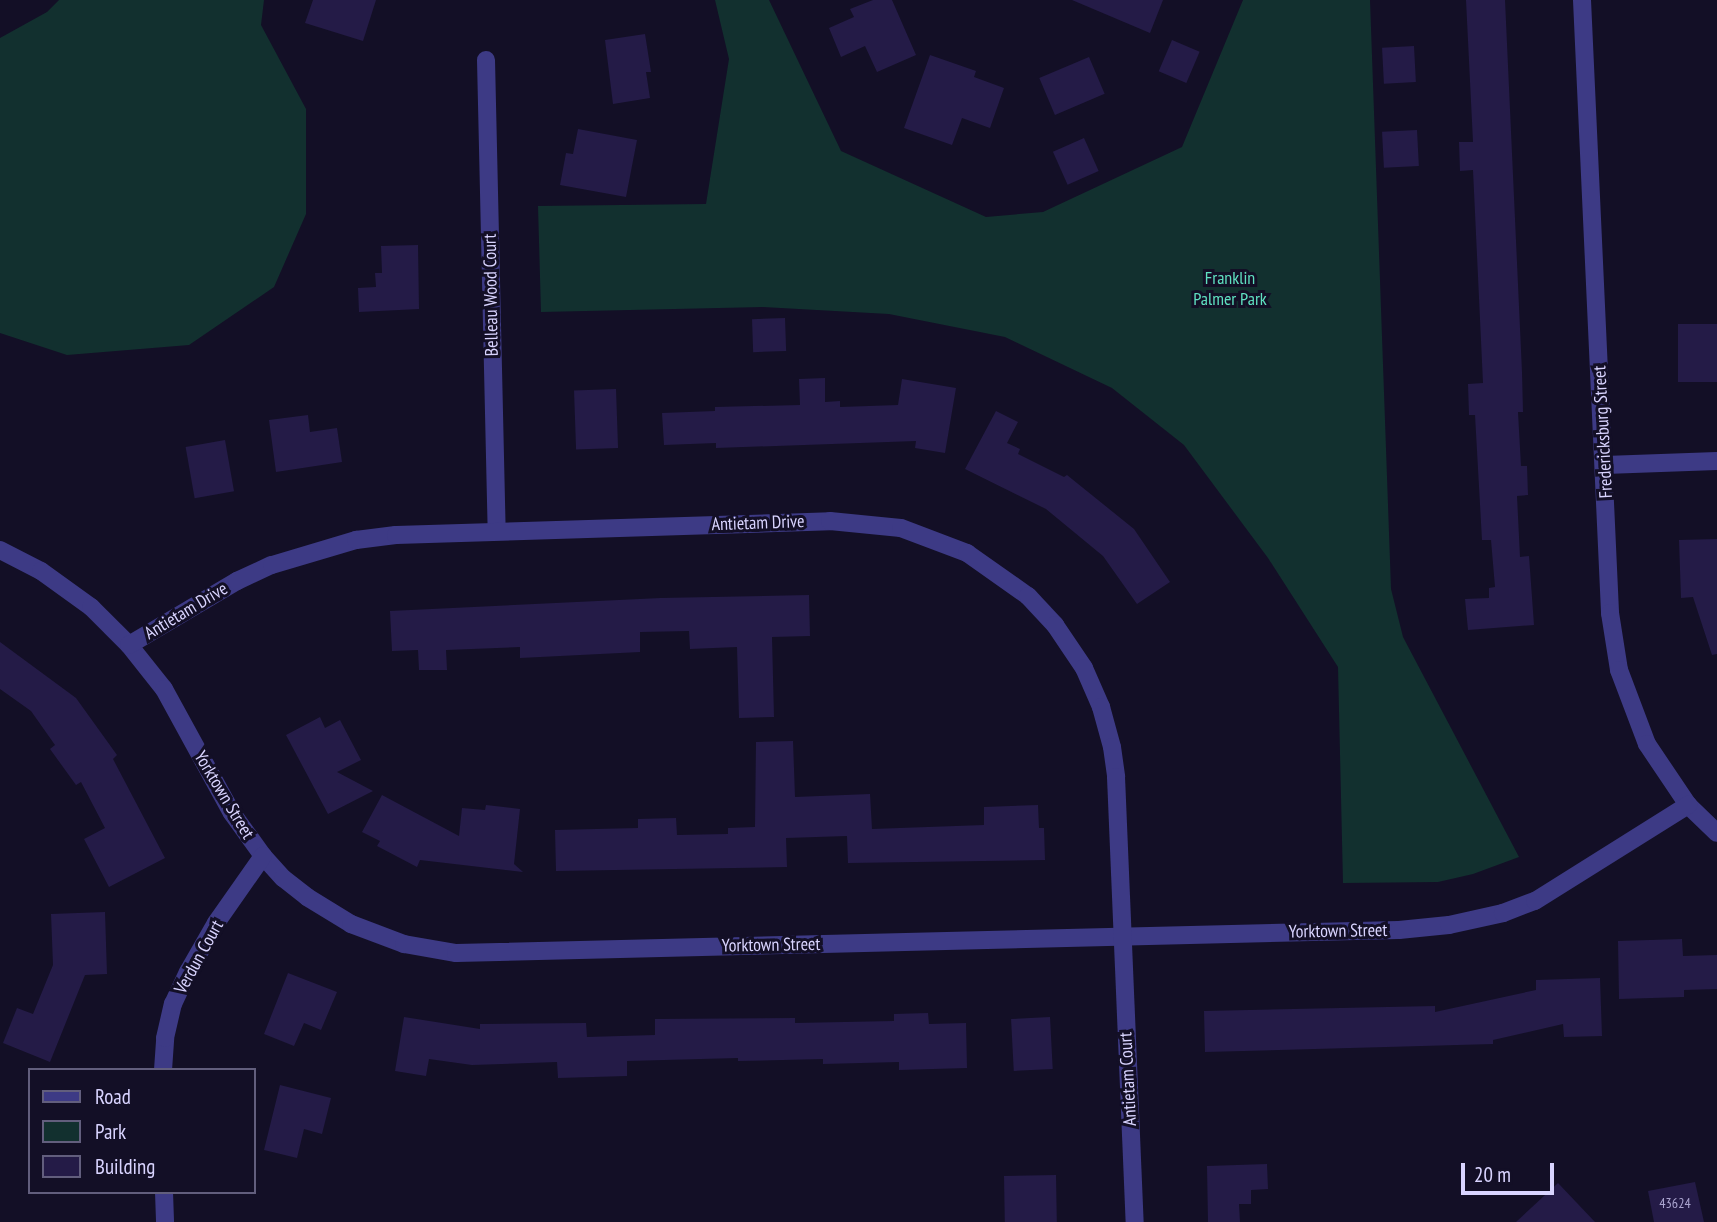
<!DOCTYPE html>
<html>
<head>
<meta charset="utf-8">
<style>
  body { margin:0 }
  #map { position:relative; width:1717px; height:1222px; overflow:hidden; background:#130f26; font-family:"PT Sans Narrow",sans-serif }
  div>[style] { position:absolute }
  .green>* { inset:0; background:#12302f }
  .building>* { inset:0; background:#241b47; transform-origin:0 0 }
  .street>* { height:18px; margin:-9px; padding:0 9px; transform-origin:9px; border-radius:9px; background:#3d3a85 }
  span { translate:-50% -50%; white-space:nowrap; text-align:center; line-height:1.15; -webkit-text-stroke:6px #130f26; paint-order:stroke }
  .number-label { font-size:14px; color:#aca6d1 }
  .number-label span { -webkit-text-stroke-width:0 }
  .park-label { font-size:18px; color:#5fe0c0 }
  .street-label { font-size:18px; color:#d9d4ff }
  .legend { position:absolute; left:28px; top:1068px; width:228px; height:126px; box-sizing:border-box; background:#130f26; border:2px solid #625e7d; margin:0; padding:9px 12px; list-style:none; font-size:21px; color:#d9d4ff }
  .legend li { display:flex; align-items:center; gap:14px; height:35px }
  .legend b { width:35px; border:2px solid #625e7d }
  .scale { position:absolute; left:1461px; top:1163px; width:93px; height:32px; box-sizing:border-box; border:4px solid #d9d4ff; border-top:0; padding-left:9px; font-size:21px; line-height:24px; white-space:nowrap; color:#d9d4ff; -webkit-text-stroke:5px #130f26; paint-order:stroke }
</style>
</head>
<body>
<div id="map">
  <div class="green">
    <div style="clip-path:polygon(59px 0,264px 0,261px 25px,306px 109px,306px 214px,274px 287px,189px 345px,67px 355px,0 333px,0 38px,47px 12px)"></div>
    <div style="clip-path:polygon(715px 0,769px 0,841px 151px,986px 217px,1043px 212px,1182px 147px,1243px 0,1370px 0,1391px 589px,1403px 637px,1519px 857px,1473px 874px,1438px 882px,1343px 883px,1338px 667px,1268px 558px,1184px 445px,1112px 388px,1005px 337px,889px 314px,763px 307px,541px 312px,538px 206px,706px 204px,729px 59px)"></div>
  </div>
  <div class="building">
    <div style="clip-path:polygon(313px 0,376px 0,363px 41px,305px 23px)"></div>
    <div style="clip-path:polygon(873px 0,892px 0,916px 55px,877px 72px,865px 46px,841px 57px,829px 28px,854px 17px,850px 9px)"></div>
    <div style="clip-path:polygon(1072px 0,1163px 0,1150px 33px)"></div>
    <div style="clip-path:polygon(1466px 0,1505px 0,1522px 372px,1523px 412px,1518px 412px,1521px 466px,1527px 466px,1528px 495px,1517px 496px,1520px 557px,1529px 556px,1534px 625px,1468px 630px,1465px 599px,1489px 598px,1489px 588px,1495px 587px,1491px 540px,1482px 540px,1475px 415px,1469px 415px,1468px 384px,1483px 383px,1473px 170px,1460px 171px,1459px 142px,1473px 142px)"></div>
    <div style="clip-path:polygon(645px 34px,651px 72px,646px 72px,650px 98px,613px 104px,605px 40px)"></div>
    <div style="left:1172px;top:40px;width:30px;height:34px;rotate:23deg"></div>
    <div style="left:1414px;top:46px;width:36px;height:32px;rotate:87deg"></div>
    <div style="clip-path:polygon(930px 55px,976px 71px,974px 77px,1004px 88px,990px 128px,962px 118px,952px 145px,904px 128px)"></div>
    <div style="left:1089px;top:57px;width:40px;height:54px;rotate:67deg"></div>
    <div style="clip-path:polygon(578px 129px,637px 140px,626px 197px,560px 185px,566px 153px,573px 154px)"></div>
    <div style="left:1417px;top:130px;width:36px;height:35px;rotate:87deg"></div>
    <div style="left:1084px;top:138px;width:36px;height:34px;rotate:66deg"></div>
    <div style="clip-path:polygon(418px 245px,419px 309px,359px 312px,358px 288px,376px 287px,375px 273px,382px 273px,381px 246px)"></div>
    <div style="left:785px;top:318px;width:33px;height:33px;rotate:88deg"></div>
    <div style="left:1717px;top:324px;width:58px;height:39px;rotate:90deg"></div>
    <div style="clip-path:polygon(825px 378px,825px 402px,840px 401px,840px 407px,898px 405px,902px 379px,956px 388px,945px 453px,915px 448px,916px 441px,716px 448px,716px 443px,664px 445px,662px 413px,715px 411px,715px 407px,800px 405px,799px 379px)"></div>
    <div style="left:616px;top:389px;width:59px;height:42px;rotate:88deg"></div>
    <div style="clip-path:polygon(996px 411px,1018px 422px,1007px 443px,1020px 449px,1018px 454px,1064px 477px,1067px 475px,1134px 529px,1170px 582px,1137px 604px,1103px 556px,1046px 509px,965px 469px)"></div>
    <div style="clip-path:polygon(308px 415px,310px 432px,337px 428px,342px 462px,276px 472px,269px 420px)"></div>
    <div style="left:225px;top:440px;width:52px;height:40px;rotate:80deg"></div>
    <div style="clip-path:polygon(1717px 539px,1717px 654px,1712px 655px,1693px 597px,1681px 598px,1679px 540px)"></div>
    <div style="clip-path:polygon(809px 595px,810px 636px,772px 637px,774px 717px,739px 718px,737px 647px,690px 649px,689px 631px,640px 632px,640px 652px,520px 658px,520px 647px,446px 650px,447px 670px,419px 670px,418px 650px,392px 651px,390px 611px,661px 598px)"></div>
    <div style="clip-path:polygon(0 642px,76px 698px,117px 755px,113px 759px,165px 858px,109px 887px,84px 839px,105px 828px,81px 782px,76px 785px,50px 749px,55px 745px,31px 711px,0 689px)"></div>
    <div style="clip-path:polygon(320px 717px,325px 728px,340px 720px,361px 760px,337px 772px,373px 791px,328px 814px,286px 735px)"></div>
    <div style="clip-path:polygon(793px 741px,795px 797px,870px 794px,872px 829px,984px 825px,984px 807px,1038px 805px,1039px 828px,1044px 828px,1045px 860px,848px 863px,847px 836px,786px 838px,787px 867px,556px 871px,555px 830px,638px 828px,638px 819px,676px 818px,677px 835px,728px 834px,728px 828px,755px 827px,756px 742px)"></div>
    <div style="clip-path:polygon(382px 795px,459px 836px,462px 808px,485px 810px,486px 805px,520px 809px,514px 864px,523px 872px,420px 860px,417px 867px,377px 846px,380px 841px,362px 832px)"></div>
    <div style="clip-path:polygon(105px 912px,107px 974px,85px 975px,50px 1062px,3px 1043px,17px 1008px,33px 1014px,53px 965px,51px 914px)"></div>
    <div style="clip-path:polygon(1682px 939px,1683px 956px,1717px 955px,1717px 989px,1684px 990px,1684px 997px,1619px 999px,1618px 941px)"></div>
    <div style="clip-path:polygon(288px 973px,337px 992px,321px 1030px,304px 1023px,294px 1046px,264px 1034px)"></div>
    <div style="clip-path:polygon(1600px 978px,1602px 1036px,1564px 1037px,1563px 1024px,1493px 1040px,1493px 1044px,1205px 1052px,1204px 1011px,1435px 1006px,1435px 1012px,1536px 990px,1536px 980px)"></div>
    <div style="clip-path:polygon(928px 1013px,929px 1024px,966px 1023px,967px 1068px,899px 1070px,899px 1062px,823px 1064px,823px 1059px,738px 1061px,738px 1058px,627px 1061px,627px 1076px,558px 1078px,557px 1062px,472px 1065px,429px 1059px,426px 1076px,395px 1071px,404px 1017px,480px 1029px,480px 1024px,586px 1023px,587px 1037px,655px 1035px,655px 1019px,795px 1018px,795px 1023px,894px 1021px,894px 1014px)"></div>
    <div style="left:1050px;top:1017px;width:52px;height:39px;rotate:87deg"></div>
    <div style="clip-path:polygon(280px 1085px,331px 1098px,322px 1134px,304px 1129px,297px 1158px,264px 1150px)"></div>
    <div style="clip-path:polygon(1267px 1164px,1268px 1189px,1251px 1190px,1251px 1204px,1239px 1204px,1240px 1222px,1208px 1222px,1207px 1166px)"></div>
    <div style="left:1056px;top:1175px;width:47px;height:52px;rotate:89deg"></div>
    <div style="clip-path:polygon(1695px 1182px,1704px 1222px,1654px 1222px,1648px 1191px)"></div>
    <div style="clip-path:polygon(1558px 1183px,1595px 1222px,1516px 1222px)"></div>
  </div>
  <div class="street">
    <div style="left:1582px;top:0;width:614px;rotate:87.38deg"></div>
    <div style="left:1610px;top:613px;width:58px;rotate:81deg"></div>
    <div style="left:1619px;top:670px;width:79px;rotate:69.3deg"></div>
    <div style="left:1647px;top:744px;width:73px;rotate:56.1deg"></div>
    <div style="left:1688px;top:805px;width:40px;rotate:44deg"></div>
    <div style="left:486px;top:60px;width:470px;rotate:88.7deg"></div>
    <div style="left:1605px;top:465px;width:112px;rotate:-2deg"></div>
    <div style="left:0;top:550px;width:46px;rotate:27.1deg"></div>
    <div style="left:41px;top:571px;width:62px;rotate:35.8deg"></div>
    <div style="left:91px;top:607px;width:54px;rotate:45deg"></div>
    <div style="left:129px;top:645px;width:56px;rotate:51.5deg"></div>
    <div style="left:164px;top:689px;width:141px;rotate:61.3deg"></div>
    <div style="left:232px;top:813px;width:53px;rotate:54.2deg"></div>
    <div style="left:263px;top:856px;width:30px;rotate:48deg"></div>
    <div style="left:283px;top:878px;width:31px;rotate:38deg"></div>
    <div style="left:307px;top:897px;width:52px;rotate:31.5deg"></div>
    <div style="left:351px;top:924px;width:57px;rotate:20.7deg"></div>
    <div style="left:404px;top:944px;width:53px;rotate:9.8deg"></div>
    <div style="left:456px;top:953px;width:943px;rotate:-1.4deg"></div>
    <div style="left:1399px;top:930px;width:50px;rotate:-5.7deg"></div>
    <div style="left:1449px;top:925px;width:55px;rotate:-12.5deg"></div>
    <div style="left:1503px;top:913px;width:34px;rotate:-21deg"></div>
    <div style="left:1535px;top:901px;width:181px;rotate:-32.1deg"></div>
    <div style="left:129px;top:645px;width:126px;rotate:-30.7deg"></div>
    <div style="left:237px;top:581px;width:38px;rotate:-25deg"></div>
    <div style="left:272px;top:565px;width:88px;rotate:-16.6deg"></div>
    <div style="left:356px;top:540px;width:40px;rotate:-7.1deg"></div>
    <div style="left:396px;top:535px;width:434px;rotate:-1.8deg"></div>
    <div style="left:830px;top:521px;width:71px;rotate:5.6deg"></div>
    <div style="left:901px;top:528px;width:71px;rotate:20.7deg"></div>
    <div style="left:967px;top:553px;width:75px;rotate:35.2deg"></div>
    <div style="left:1028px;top:596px;width:40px;rotate:47deg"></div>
    <div style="left:1055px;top:625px;width:52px;rotate:56deg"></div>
    <div style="left:1084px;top:668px;width:43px;rotate:66.4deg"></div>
    <div style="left:1101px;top:707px;width:41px;rotate:74.6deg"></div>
    <div style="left:1112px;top:747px;width:30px;rotate:82deg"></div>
    <div style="left:1116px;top:777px;width:445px;rotate:87.6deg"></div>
    <div style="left:163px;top:1070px;width:32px;rotate:-86deg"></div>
    <div style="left:165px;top:1038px;width:35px;rotate:-77deg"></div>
    <div style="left:173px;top:1004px;width:35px;rotate:-65deg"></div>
    <div style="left:188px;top:972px;width:56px;rotate:-60.3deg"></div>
    <div style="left:216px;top:923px;width:82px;rotate:-55deg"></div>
    <div style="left:164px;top:1192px;width:30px;rotate:88deg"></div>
  </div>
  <div class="number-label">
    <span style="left:1675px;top:1203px">43624</span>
  </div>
  <div class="park-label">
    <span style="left:1230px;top:289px">Franklin<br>Palmer Park</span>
  </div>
  <div class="street-label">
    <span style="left:491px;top:295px;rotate:-91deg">Belleau Wood Court</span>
    <span style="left:1603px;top:432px;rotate:-93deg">Fredericksburg Street</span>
    <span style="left:758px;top:523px;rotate:-2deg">Antietam Drive</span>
    <span style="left:186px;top:611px;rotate:-31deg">Antietam Drive</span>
    <span style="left:224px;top:795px;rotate:59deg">Yorktown Street</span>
    <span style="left:1338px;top:931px;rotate:-1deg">Yorktown Street</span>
    <span style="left:771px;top:945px;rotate:-1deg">Yorktown Street</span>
    <span style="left:199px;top:957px;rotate:-61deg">Verdun Court</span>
    <span style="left:1128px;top:1079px;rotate:-93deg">Antietam Court</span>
  </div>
  <ul class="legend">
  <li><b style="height:9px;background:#3d3a85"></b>Road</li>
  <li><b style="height:19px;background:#12302f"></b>Park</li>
  <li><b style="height:19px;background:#241b47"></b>Building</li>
  </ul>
  <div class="scale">20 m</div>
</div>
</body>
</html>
